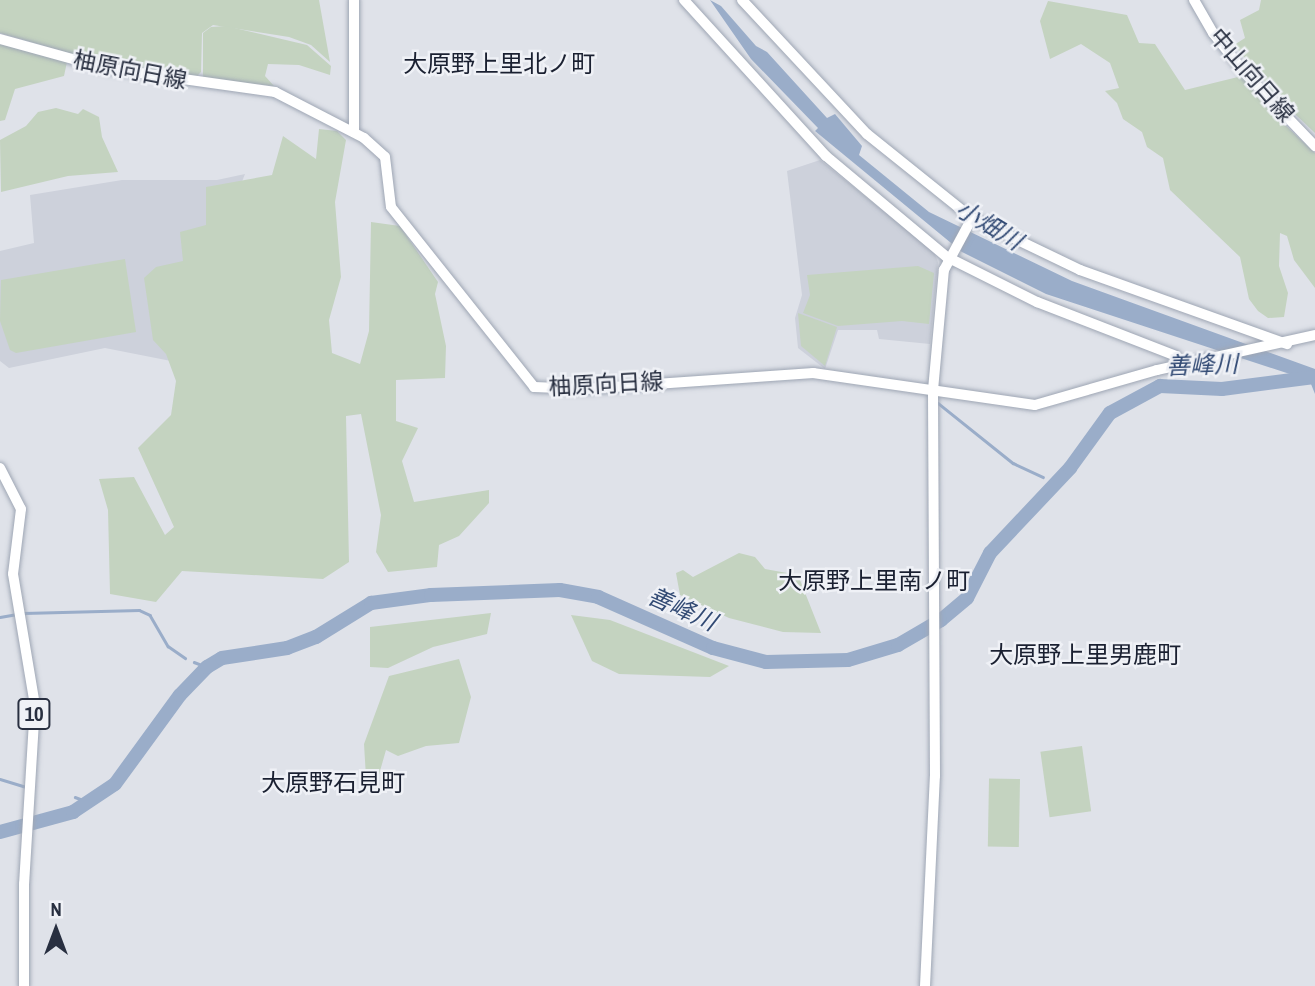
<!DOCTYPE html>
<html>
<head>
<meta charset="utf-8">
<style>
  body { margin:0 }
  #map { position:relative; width:1315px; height:986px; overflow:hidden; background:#dfe2e9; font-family:"Archivo Narrow","Noto Sans JP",sans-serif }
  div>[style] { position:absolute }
  .built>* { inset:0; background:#cdd1db }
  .green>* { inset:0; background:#c4d3c0; transform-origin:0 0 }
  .water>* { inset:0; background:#9aadc9 }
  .stream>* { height:2.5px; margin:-1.25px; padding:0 1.25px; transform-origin:1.25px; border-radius:1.25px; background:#9aadc9 }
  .river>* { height:14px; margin:-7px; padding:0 7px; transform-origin:7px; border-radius:7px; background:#9aadc9 }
  .roads { filter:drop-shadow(0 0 2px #9ea6b4) drop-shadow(0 0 2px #9ea6b4) }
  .secondary>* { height:10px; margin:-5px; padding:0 5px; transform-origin:5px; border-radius:5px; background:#fff }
  .primary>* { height:10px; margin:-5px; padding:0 5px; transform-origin:5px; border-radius:5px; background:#fff }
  span { translate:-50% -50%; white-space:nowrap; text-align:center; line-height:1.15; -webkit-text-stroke:5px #eff1f6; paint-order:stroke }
  .shield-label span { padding:2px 5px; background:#eff1f6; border:2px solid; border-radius:5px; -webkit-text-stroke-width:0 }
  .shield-label { font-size:21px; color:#282f40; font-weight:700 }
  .street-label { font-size:23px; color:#282f40 }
  .neighbourhood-label { font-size:24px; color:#1a2031 }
  .water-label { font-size:24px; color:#324a74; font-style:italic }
  .north { position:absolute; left:21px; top:895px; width:70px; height:70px; -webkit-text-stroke:5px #eff1f6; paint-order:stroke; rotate:0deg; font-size:19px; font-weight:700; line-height:28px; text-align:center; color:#282f40 }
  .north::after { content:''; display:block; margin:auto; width:24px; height:32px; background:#282f40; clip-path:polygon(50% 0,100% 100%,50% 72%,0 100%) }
</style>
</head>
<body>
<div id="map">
  <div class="built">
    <div style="clip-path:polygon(820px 160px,934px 252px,938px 262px,930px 344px,879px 339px,877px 330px,838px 330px,825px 369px,798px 348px,795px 318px,802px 295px,787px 171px)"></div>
    <div style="clip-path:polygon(245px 174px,171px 361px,105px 348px,9px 368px,0 361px,0 251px,34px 243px,30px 195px,122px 180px,217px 180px)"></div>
  </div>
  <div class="green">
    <div style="clip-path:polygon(0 0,319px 0,330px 62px,311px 45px,289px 37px,213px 25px,202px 33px,201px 72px,196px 77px,110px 65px,0 33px)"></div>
    <div style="clip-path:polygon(1261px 0,1315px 0,1315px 133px,1279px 99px,1234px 45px,1245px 38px,1240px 20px,1259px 10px)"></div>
    <div style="clip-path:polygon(1048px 1px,1127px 15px,1139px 43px,1155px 44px,1185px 90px,1242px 76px,1266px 107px,1315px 153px,1315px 288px,1294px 260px,1287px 236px,1280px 233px,1279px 266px,1288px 293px,1284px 317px,1268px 318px,1258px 311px,1249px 299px,1240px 257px,1170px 190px,1163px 158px,1147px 147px,1142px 132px,1123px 119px,1117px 103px,1105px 91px,1119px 88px,1110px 63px,1081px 44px,1050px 59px,1040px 21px)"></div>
    <div style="clip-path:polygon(226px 26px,307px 45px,331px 66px,330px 75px,299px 65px,268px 64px,265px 76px,274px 86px,203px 79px,203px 33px,211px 27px)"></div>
    <div style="clip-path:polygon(0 43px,67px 62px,64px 76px,15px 89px,5px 120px,0 121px)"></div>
    <div style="clip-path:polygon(56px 108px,78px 114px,83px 109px,99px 117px,102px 137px,118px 172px,68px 176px,1px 192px,0 140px,26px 126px,38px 112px)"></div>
    <div style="clip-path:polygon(319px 129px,337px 131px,346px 140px,335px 202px,341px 277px,329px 320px,332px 353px,360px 364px,369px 331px,371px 222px,400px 226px,438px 282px,435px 294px,446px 346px,445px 378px,396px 380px,396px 421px,418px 428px,402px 461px,414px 502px,489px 490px,489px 503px,459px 536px,439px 545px,437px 567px,388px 572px,376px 552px,381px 515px,361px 414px,346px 416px,349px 562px,323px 579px,182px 571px,156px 602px,110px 594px,108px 510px,99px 479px,134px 477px,165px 535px,174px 527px,138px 448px,171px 415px,176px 381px,166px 354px,153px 340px,144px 278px,156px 267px,183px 261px,180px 232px,206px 225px,206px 187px,272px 175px,283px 136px,316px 159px)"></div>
    <div style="clip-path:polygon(125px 259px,136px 332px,16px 353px,10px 350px,0 321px,1px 280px)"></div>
    <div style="clip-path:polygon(918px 266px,934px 273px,929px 324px,902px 321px,838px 326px,803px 313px,810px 295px,807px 275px)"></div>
    <div style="clip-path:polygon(798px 313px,837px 327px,825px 366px,801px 346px)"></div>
    <div style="clip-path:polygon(739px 553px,755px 557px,765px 569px,798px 575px,821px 633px,783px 632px,729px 618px,680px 595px,676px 573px,683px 570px,693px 577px)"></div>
    <div style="clip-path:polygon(491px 613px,487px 634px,433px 647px,388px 668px,370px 667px,370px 627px)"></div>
    <div style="clip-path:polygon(571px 615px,610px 620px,729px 666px,710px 677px,619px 674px,592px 661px)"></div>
    <div style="clip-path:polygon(459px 659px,471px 697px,459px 743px,426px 746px,398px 756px,386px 750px,376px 785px,366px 777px,364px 744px,389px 676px)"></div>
    <div style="left:1082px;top:746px;width:66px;height:42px;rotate:82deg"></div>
    <div style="left:1020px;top:779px;width:68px;height:31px;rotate:91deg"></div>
  </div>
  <div class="water">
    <div style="clip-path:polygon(710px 0,721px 6px,756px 46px,767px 52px,827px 118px,835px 114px,862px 146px,859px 155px,929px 212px,1072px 281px,1315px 369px,1315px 394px,1311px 384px,1296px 376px,1046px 294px,962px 252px,815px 131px,818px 128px,751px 59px)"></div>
  </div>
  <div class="stream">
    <div style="left:938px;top:403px;width:96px;rotate:38.7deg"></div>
    <div style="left:1013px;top:463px;width:33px;rotate:25deg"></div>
    <div style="left:24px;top:613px;width:115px;rotate:-1.5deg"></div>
    <div style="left:139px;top:610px;width:12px;rotate:24deg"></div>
    <div style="left:150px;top:615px;width:36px;rotate:60deg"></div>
    <div style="left:168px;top:646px;width:21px;rotate:35deg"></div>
    <div style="left:0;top:617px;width:17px;rotate:-10deg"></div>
    <div style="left:194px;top:662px;width:14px;rotate:21deg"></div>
    <div style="left:0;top:779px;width:27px;rotate:17deg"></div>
    <div style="left:75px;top:797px;width:15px;rotate:20deg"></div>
  </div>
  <div class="river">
    <div style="left:0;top:832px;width:76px;rotate:-15.3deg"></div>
    <div style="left:73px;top:812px;width:50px;rotate:-33.7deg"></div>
    <div style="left:115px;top:784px;width:110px;rotate:-53.9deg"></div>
    <div style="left:180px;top:695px;width:39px;rotate:-46deg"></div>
    <div style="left:207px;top:667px;width:17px;rotate:-31deg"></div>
    <div style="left:222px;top:658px;width:66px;rotate:-8.7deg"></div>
    <div style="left:287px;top:648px;width:31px;rotate:-21deg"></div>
    <div style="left:316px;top:637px;width:65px;rotate:-31.7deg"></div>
    <div style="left:371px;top:603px;width:61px;rotate:-7.6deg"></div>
    <div style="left:431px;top:595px;width:129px;rotate:-2.2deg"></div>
    <div style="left:560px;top:590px;width:39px;rotate:10deg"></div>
    <div style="left:598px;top:597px;width:126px;rotate:23.9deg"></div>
    <div style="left:713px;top:648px;width:55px;rotate:14.8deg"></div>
    <div style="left:766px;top:662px;width:82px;rotate:-1.4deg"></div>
    <div style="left:848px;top:660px;width:52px;rotate:-16.7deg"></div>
    <div style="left:898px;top:645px;width:50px;rotate:-30.2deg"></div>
    <div style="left:941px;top:620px;width:34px;rotate:-40deg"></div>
    <div style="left:967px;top:598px;width:51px;rotate:-62.9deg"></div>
    <div style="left:990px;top:553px;width:117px;rotate:-46.7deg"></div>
    <div style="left:1070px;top:468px;width:68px;rotate:-54deg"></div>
    <div style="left:1110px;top:413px;width:57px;rotate:-28.4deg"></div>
    <div style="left:1160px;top:386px;width:62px;rotate:2.8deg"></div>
    <div style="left:1222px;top:389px;width:94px;rotate:-7.4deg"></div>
  </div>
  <div class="roads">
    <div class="secondary">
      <div style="left:354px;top:0;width:132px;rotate:90deg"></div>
      <div style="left:684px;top:0;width:211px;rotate:47.7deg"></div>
      <div style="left:826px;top:156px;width:158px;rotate:39.9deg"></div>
      <div style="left:947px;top:257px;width:101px;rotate:26.6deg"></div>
      <div style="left:1037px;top:302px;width:149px;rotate:21.2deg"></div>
      <div style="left:1176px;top:356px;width:10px;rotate:90deg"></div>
      <div style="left:742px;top:0;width:183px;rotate:47deg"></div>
      <div style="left:867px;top:134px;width:134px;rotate:38.7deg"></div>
      <div style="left:972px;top:218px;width:120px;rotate:25.7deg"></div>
      <div style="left:1080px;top:270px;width:220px;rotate:19.7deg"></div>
      <div style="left:1194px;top:0;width:38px;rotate:60deg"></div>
      <div style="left:1213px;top:33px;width:50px;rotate:51.5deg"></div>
      <div style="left:1244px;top:72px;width:103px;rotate:46.2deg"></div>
      <div style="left:0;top:39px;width:109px;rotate:15.4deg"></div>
      <div style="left:105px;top:68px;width:172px;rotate:8deg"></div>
      <div style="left:275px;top:92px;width:100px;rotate:27.3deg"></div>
      <div style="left:364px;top:138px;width:28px;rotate:42deg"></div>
      <div style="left:385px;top:157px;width:50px;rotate:83.2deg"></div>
      <div style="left:391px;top:207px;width:230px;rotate:51.5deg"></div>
      <div style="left:534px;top:387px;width:50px;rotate:2.3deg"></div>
      <div style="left:584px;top:389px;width:230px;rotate:-4deg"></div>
      <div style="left:813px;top:373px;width:224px;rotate:8.2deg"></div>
      <div style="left:1035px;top:405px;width:127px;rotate:-16deg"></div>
      <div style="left:1157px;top:370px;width:162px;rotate:-12.5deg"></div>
      <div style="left:925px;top:986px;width:210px;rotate:-87.3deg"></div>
      <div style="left:935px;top:776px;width:386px;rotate:-90.3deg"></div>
      <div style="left:933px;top:390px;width:121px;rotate:-84.8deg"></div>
      <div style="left:944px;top:270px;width:59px;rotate:-61.7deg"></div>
    </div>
    <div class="primary">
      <div style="left:0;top:468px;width:46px;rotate:62.9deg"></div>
      <div style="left:21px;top:509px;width:65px;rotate:97deg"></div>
      <div style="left:13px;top:574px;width:133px;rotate:80.5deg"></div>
      <div style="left:35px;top:705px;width:179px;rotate:93.5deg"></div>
      <div style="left:24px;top:884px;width:102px;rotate:90deg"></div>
    </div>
  </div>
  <div class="shield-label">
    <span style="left:34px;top:714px">10</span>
  </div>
  <div class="street-label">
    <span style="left:130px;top:70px;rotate:11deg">柚原向日線</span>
    <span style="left:1252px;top:75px;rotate:49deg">中山向日線</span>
    <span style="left:606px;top:384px;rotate:-3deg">柚原向日線</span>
  </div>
  <div class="neighbourhood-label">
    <span style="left:499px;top:64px">大原野上里北ノ町</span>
    <span style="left:874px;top:581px">大原野上里南ノ町</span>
    <span style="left:1085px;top:655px">大原野上里男鹿町</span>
    <span style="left:333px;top:783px">大原野石見町</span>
  </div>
  <div class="water-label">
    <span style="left:989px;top:225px;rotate:31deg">小畑川</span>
    <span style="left:1202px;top:365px;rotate:-2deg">善峰川</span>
    <span style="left:682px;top:609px;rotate:24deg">善峰川</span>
  </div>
  <div class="north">N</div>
</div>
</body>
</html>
